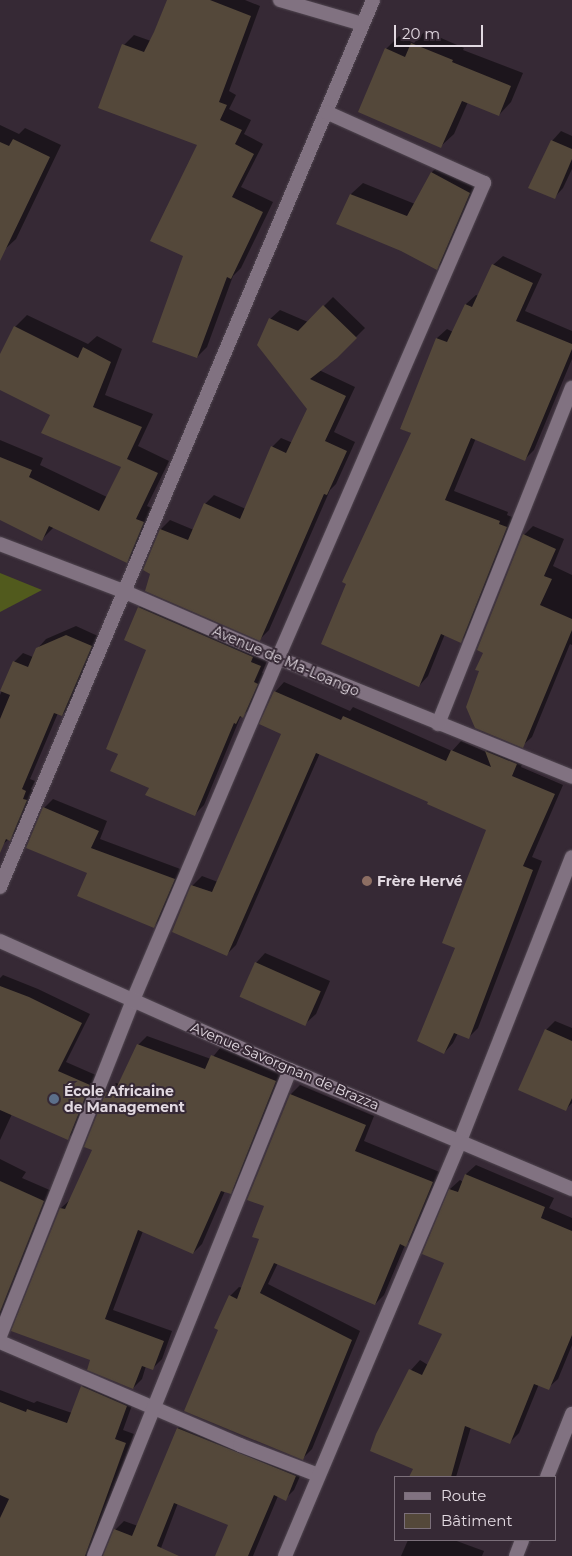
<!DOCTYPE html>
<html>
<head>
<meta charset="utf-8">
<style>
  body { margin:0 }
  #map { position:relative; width:572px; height:1556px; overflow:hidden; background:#362935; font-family:Montserrat,sans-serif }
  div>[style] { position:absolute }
  .green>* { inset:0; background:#515a1d }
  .shadow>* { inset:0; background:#0007 }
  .building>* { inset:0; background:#54483a; transform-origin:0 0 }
  .roads { filter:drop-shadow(0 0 1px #504650) drop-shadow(0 0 1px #504650) }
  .minor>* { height:14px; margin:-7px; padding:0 7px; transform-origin:7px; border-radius:7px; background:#817281 }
  .secondary>* { height:14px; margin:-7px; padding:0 7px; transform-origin:7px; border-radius:7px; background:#817281 }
  .dots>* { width:14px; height:14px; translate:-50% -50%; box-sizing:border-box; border:2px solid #362935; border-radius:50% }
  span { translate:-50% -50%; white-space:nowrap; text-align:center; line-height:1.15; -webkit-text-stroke:4px #362935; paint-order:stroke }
  .street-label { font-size:14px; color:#e2d9e1 }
  .poi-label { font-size:14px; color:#e2d9e1; font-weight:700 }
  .left { translate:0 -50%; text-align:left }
  .legend { position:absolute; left:394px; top:1476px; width:162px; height:65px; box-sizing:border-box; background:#362935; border:1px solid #7b6f7a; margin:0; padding:6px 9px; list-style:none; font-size:15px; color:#e2d9e1 }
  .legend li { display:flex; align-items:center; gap:10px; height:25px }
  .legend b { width:25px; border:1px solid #7b6f7a }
  .scale { position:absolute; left:394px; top:25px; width:89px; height:22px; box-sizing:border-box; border:2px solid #e2d9e1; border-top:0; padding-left:6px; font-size:15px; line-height:18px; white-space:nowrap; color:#e2d9e1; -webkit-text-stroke:4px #362935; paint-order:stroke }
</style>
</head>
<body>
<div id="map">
  <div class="green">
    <div style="clip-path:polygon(0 573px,42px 590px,0 612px)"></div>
  </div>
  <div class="shadow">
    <div style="clip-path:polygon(168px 0,245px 0,260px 6px,229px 91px,236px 95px,229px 109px,251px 120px,244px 134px,263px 144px,241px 187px,273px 202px,241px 268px,233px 276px,207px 347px,197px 357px,185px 256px,198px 144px,124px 45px,134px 35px,151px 41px)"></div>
    <div style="clip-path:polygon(425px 31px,464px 48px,463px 50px,523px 73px,511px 102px,499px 115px,468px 102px,454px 134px,441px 146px,386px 49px,399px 36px,414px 43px)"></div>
    <div style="clip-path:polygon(0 125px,19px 134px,25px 128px,61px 145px,16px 239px,4px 250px,0 248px)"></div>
    <div style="clip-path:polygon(561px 131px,572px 136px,572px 169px,563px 188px,554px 198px,552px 141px)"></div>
    <div style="clip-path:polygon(443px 161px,481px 181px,448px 257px,437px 268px,401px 250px,338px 224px,351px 194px,363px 183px,415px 204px,432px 172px)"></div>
    <div style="clip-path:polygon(503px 256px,542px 274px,525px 311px,572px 331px,572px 359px,534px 450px,525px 459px,476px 438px,454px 491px,508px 512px,507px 515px,515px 518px,470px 632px,461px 641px,445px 634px,428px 676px,419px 686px,412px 433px,401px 429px,437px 338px,447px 329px,453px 332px,466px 304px,476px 295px,479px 296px,493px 265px)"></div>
    <div style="clip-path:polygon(333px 297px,365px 328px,336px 357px,319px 370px,355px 387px,334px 432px,355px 442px,336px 484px,330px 490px,269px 630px,260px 639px,144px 570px,161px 529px,170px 520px,194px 530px,205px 504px,214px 495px,246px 509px,272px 447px,281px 438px,293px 443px,308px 409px,270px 319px,280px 310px,308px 322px)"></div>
    <div style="clip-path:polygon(27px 315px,88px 344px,97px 336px,122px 349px,105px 395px,153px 414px,138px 446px,169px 461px,147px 506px,156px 510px,139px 549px,127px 561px,54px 527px,42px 539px,0 519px,0 440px,43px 458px,40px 465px,107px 497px,122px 466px,52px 414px,0 389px,0 357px,15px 327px)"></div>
    <div style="clip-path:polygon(533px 526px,564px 539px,553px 566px,572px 575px,572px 645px,570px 644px,532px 737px,522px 746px,481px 671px,484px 652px,524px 535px)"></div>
    <div style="clip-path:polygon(148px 598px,269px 656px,262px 673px,266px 674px,252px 707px,240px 718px,204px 805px,195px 814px,150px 787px,119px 753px,148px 649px,139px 608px)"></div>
    <div style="clip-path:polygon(76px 626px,100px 637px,71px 706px,62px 715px,58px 713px,30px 779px,35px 781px,31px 789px,35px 791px,19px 830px,0 847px,0 695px,14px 662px,23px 653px,33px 657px,37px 649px,46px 639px)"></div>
    <div style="clip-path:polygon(284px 682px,350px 711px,353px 707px,452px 751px,461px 741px,486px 752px,495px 743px,525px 755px,521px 767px,563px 785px,532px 857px,542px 861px,478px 1028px,469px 1037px,458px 1033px,453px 1043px,444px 1053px,456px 948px,487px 829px,430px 801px,320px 753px,236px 945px,227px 954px,192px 886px,202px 876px,218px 882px,283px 733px,275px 692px)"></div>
    <div style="clip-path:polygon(53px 799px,107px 821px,100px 839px,183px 870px,163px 917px,154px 926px,88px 873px,44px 808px)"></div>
    <div style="clip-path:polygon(265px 953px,330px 981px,316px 1014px,306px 1023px,256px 963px)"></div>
    <div style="clip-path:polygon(3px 975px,38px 989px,90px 1014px,66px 1062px,98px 1076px,77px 1129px,68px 1138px,12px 1114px,0 1140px,0 978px)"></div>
    <div style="clip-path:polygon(555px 1021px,572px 1028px,572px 1103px,566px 1109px,546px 1030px)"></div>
    <div style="clip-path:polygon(147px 1036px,211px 1059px,221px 1047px,285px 1072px,240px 1183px,230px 1193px,225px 1191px,202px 1244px,193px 1253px,143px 1231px,113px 1310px,172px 1331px,162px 1359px,153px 1368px,146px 1366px,142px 1379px,133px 1388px,92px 1359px,61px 1208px,71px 1199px,94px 1150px,86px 1146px,107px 1092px,116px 1083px,119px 1084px,138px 1045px)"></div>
    <div style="clip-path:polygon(300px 1085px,374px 1116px,364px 1141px,442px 1173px,415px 1236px,405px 1245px,384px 1295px,375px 1304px,278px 1263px,268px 1284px,360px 1331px,312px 1449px,303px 1458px,220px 1329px,230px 1296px,239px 1287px,243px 1288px,261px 1239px,265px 1205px,291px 1094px)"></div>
    <div style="clip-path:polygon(0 1159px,26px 1172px,22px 1178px,52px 1191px,0 1318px)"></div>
    <div style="clip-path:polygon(476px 1165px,554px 1198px,549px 1208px,572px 1218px,572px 1345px,558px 1379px,548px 1388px,539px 1384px,519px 1433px,510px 1442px,471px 1427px,456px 1477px,411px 1477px,414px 1469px,377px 1435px,411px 1370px,420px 1360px,428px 1365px,443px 1333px,445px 1262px,424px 1253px,450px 1189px,460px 1180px,463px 1182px,466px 1174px)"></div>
    <div style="clip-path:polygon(91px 1378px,135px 1397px,123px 1430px,134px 1434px,94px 1543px,96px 1553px,104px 1556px,115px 1530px,124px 1521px,138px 1526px,178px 1428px,187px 1419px,304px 1467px,294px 1490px,285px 1499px,278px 1496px,253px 1556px,216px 1556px,230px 1524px,178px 1503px,158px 1556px,0 1556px,0 1390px,34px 1403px,37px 1401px,72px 1413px,82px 1387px)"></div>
    <div style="clip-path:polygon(408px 1540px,454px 1540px,484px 1551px,482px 1556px,401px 1556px)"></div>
  </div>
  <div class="building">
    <div style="clip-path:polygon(167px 0,210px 0,251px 16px,219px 102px,227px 105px,220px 120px,242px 130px,235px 144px,254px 154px,232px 197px,263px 212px,231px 279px,227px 277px,197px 358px,152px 342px,183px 256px,150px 241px,197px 145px,98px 108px,122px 44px,144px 52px,154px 32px)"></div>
    <div style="clip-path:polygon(411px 43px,453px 60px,452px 62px,511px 86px,499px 116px,462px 101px,441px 148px,358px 112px,385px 48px,405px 57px)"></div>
    <div style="clip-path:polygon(13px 139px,50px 157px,0 261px,0 142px,9px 146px)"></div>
    <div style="clip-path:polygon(551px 140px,572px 149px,572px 159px,555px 199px,528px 188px)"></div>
    <div style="clip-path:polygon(431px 172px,470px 193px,437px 270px,401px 251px,336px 224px,350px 194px,407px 216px)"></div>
    <div style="clip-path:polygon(492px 264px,533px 283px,516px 321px,572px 344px,572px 349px,525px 461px,471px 438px,445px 500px,500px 521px,499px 524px,507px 527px,461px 643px,441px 634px,419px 687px,321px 644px,346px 584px,342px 582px,411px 433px,400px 429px,436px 338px,447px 342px,465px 304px,472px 307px)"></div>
    <div style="clip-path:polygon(323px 305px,357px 338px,337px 358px,310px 379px,346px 396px,325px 441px,347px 451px,327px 495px,324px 494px,260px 641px,145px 591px,150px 574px,143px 570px,160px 529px,188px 540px,204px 503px,240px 519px,271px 446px,286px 453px,307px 409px,257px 345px,269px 318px,298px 331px)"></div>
    <div style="clip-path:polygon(14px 326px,78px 358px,83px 347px,111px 362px,93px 407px,142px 427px,127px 459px,158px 473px,136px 519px,144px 522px,127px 563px,49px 526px,42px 541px,0 520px,0 457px,32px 470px,29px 477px,99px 511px,121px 467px,41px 433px,50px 415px,0 390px,0 354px)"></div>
    <div style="clip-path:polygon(523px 534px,556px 549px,544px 576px,552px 579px,540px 605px,572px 619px,572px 630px,523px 748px,475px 728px,466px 707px,479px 671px,475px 670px,483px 653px,477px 650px)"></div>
    <div style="clip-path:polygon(138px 607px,253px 657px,251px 662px,261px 666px,254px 682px,258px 684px,243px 718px,240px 716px,236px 724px,234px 723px,195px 816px,145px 795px,149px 788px,110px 771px,118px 754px,106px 749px,146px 650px,124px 640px)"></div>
    <div style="clip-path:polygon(66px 635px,92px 646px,62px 716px,54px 713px,22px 789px,26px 791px,23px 799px,27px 800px,10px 841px,6px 839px,0 853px,0 719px,10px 695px,0 691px,13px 661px,28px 667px,36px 648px)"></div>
    <div style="clip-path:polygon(274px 691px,341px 720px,343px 716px,446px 761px,451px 750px,491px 767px,485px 751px,517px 764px,512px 776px,555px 794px,523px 866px,533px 870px,469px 1039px,454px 1033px,444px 1054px,417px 1041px,455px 948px,442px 943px,486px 830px,427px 804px,428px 802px,316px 753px,227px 956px,172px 932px,191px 885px,212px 892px,281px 734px,259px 724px)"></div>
    <div style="clip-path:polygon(43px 807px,99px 831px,91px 848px,175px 879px,154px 928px,77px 896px,87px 873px,26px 848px)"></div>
    <div style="left:255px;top:962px;width:72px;height:38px;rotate:24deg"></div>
    <div style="clip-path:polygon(0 986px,29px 997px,82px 1023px,58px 1071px,90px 1085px,68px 1140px,0 1110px)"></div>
    <div style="clip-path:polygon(545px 1029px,572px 1041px,572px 1098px,566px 1111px,518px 1090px)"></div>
    <div style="clip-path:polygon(137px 1044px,205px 1069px,211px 1055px,276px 1081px,231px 1194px,221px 1191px,193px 1254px,138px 1230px,105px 1319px,164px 1341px,153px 1370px,142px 1366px,133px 1389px,87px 1370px,90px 1360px,11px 1331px,60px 1208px,65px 1209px,92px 1150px,84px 1147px,106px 1092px,113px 1095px)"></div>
    <div style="clip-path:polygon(290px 1094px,366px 1125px,355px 1151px,433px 1182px,406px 1247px,400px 1244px,375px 1305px,274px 1263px,260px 1293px,352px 1340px,303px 1460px,184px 1411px,218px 1330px,214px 1328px,229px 1295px,237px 1299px,259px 1239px,252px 1237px,264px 1206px,247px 1200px)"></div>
    <div style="clip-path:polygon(465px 1174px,545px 1207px,541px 1218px,572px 1231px,572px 1335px,549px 1390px,534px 1384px,510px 1444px,465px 1426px,451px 1477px,409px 1477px,413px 1469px,370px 1451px,376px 1434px,409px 1369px,422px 1375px,442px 1334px,418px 1324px,444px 1263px,422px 1254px,449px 1189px,458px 1192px)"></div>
    <div style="clip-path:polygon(0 1181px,44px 1201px,0 1312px)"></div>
    <div style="clip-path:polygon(81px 1386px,127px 1406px,115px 1439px,126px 1443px,85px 1556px,0 1556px,0 1518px,9px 1499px,0 1495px,0 1402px,26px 1412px,27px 1409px,67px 1423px)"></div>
    <div style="clip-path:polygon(177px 1428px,296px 1476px,286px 1501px,274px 1495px,248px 1556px,215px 1556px,228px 1525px,174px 1503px,157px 1546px,179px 1556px,103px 1556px,114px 1529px,132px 1536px)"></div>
  </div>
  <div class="roads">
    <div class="minor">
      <div style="left:280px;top:0;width:85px;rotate:16.3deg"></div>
      <div style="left:0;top:544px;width:132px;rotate:20.9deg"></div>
      <div style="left:123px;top:591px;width:169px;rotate:23.4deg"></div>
      <div style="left:278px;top:658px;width:317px;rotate:22deg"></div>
      <div style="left:438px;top:724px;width:362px;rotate:-68.3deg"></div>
      <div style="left:0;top:887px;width:962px;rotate:-67.19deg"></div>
      <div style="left:0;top:1336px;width:361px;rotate:-68.4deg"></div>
      <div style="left:133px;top:1000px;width:371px;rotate:-67deg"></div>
      <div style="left:278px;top:658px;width:518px;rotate:-66.55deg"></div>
      <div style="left:484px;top:183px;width:173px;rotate:-155.8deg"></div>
      <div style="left:0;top:1342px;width:261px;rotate:23.2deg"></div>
      <div style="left:240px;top:1445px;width:84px;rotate:21deg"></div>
      <div style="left:547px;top:1477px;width:68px;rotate:-68.4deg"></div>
      <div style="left:94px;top:1556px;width:524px;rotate:-68.04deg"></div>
      <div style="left:285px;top:1556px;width:450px;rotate:-67.1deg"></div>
      <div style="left:460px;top:1141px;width:305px;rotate:-68.5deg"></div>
      <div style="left:516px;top:1556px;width:17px;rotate:-69deg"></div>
    </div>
    <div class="secondary">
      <div style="left:0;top:941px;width:317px;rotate:24deg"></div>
      <div style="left:290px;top:1070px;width:306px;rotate:22.9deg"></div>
    </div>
  </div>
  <div class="dots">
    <div style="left:367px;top:881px;background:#8d6e63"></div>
    <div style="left:54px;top:1099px;background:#5c6f8a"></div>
  </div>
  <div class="street-label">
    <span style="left:286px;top:661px;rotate:23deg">Avenue de Ma-Loango</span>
    <span style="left:285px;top:1066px;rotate:23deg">Avenue Savorgnan de Brazza</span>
  </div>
  <div class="poi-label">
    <span class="left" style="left:377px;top:881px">Frère Hervé</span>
    <span class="left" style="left:64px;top:1099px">École Africaine<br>de Management</span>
  </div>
  <ul class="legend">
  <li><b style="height:6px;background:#817281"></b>Route</li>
  <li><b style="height:14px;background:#54483a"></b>Bâtiment</li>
  </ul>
  <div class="scale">20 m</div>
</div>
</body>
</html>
